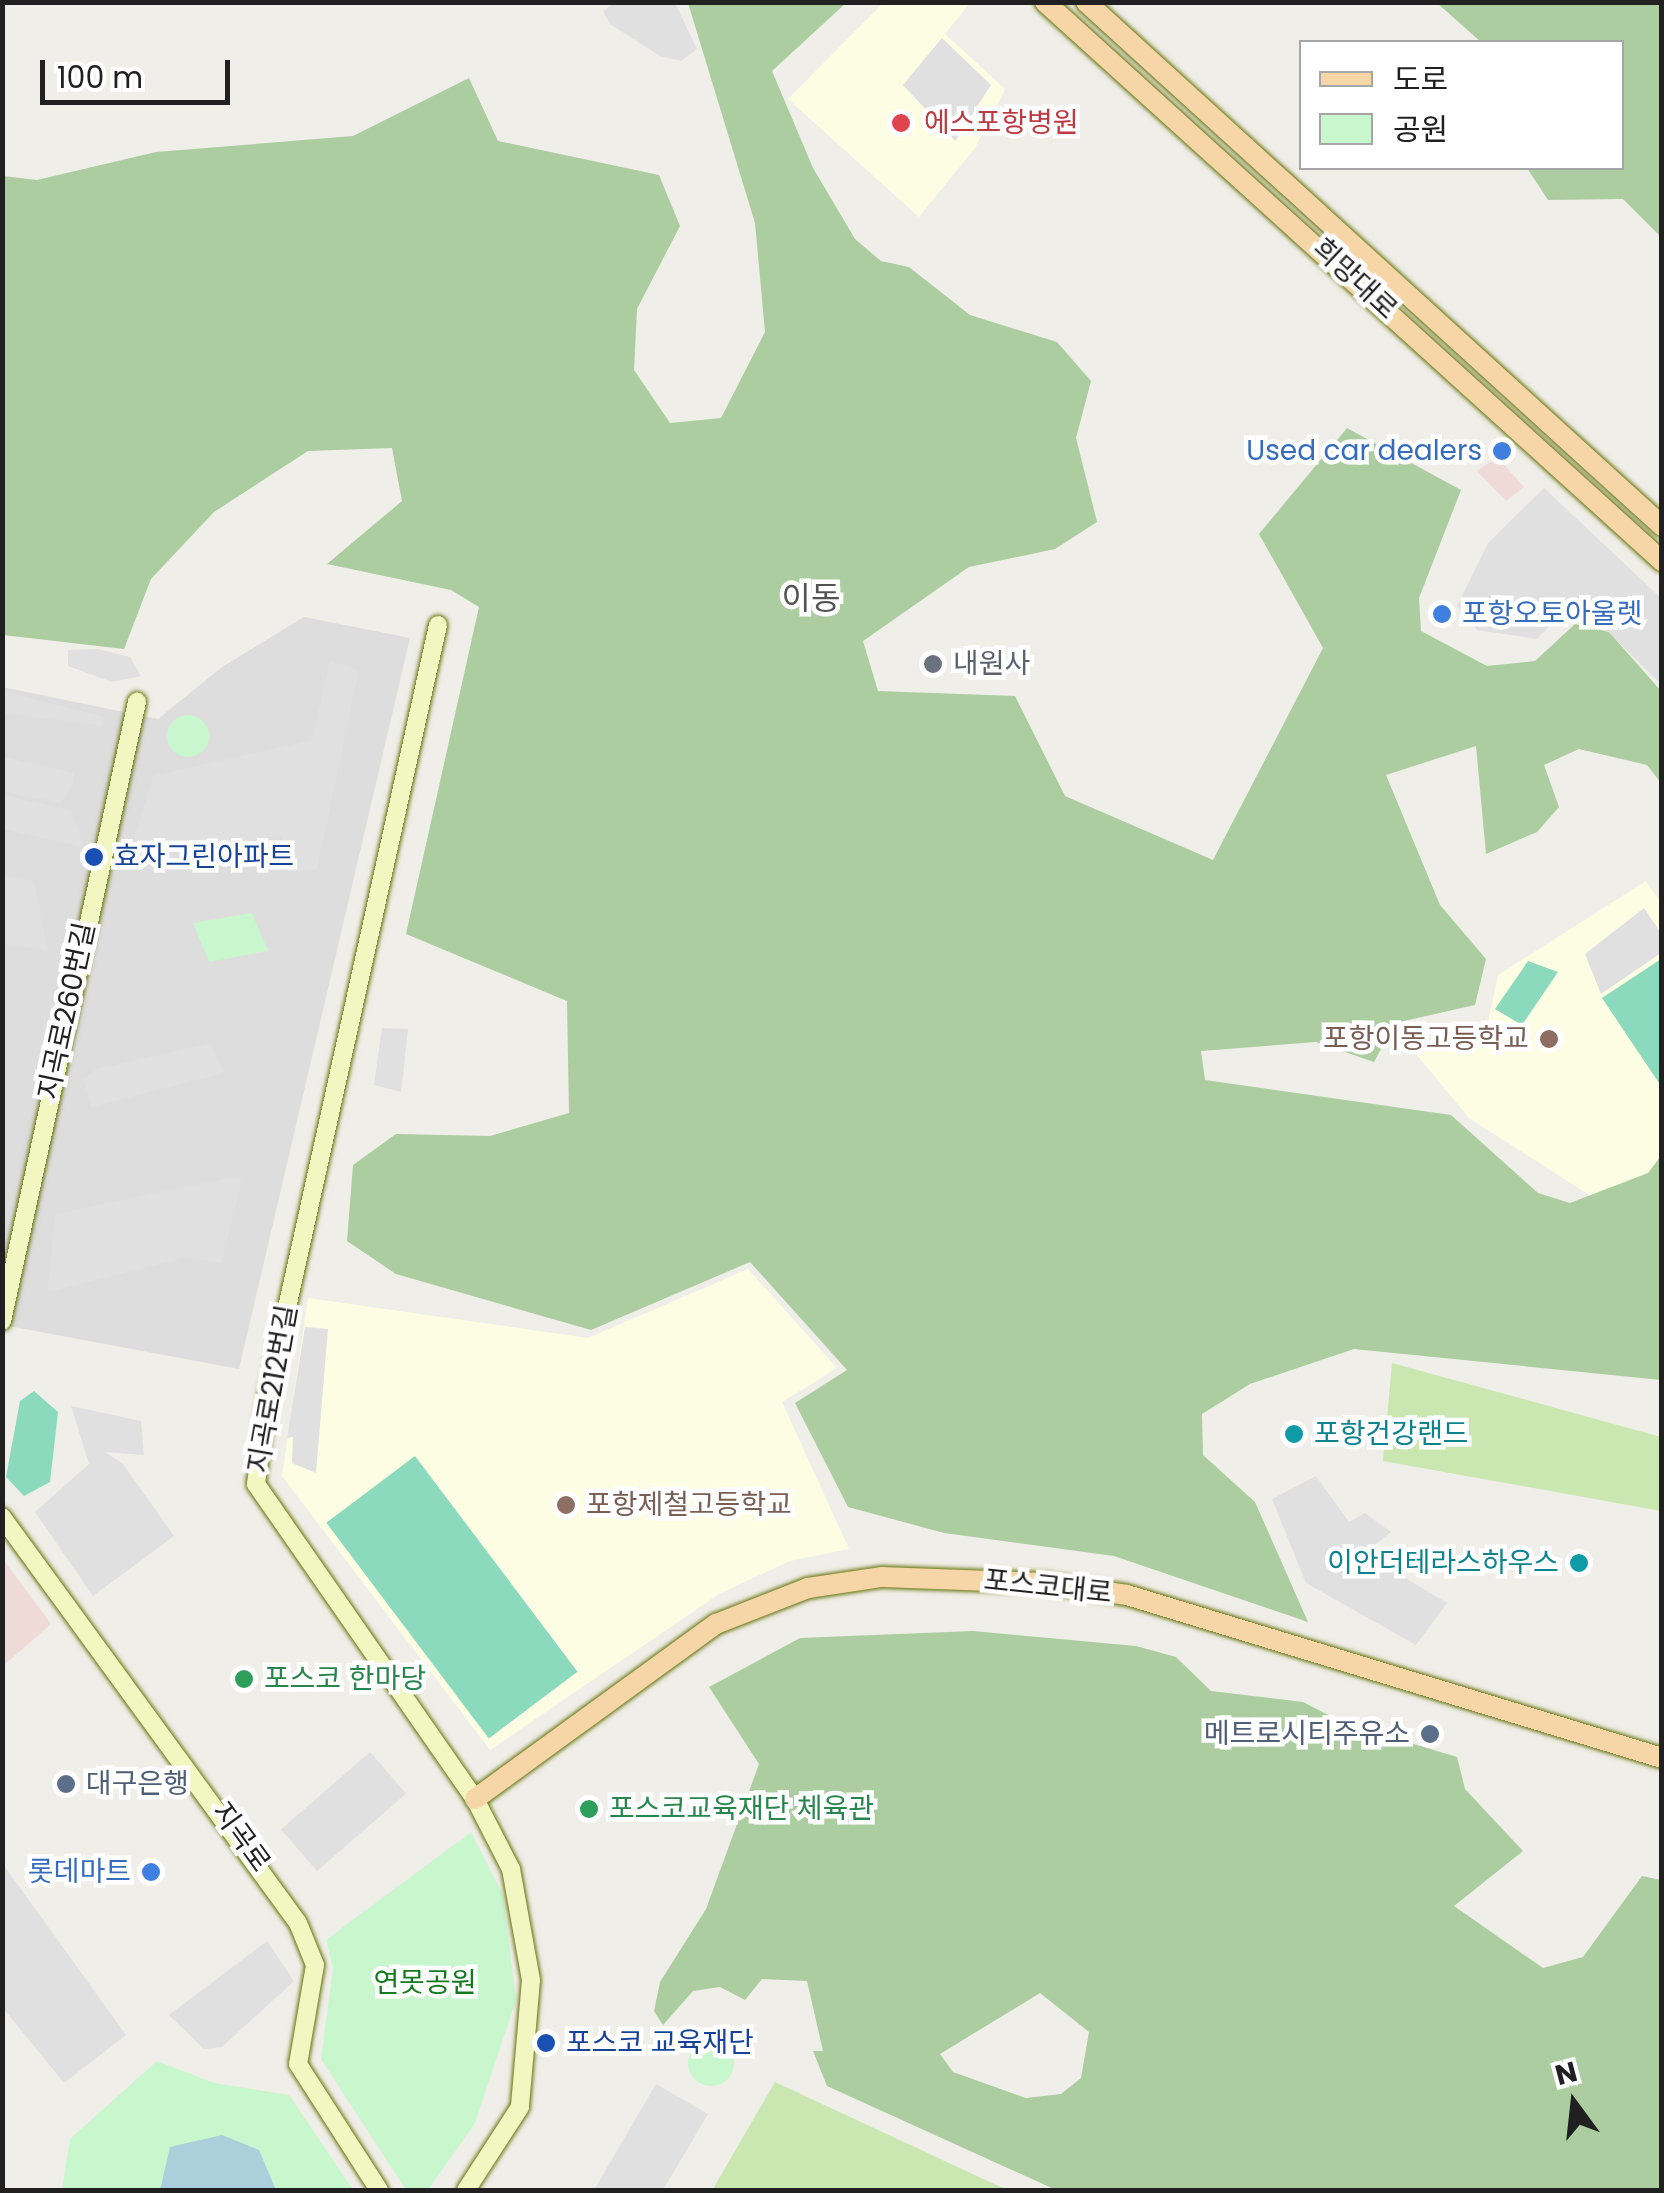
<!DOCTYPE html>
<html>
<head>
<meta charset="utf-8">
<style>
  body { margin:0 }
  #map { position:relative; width:1664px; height:2193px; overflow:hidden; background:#f0eee8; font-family:Poppins,"Noto Sans KR",sans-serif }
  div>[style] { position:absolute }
  .residential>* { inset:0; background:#dedddd }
  .commercial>* { inset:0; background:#f0dad8 }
  .education>* { inset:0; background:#fdfde4 }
  .grass>* { inset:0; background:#cae7b1 }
  .forest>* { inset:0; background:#abcd9f }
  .park>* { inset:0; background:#c8f6cd }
  .round { border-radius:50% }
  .pitch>* { inset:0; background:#8bdabd; transform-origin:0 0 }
  .parking>* { inset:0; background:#e0e0e0; transform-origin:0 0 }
  .water>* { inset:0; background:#abcfdb }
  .roads { filter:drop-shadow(0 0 2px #65730c) drop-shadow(0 0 2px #65730c) }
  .secondary>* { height:18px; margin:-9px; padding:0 9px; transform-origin:9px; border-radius:9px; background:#f2f6c0 }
  .primary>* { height:20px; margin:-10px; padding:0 10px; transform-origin:10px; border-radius:10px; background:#f6d6a7 }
  .dots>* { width:28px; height:28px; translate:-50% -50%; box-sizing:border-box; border:5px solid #fff; border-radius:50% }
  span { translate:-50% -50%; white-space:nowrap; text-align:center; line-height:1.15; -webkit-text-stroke:9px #fff; paint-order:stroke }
  .health-label { font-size:28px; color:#be3a42 }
  .left { translate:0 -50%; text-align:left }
  .street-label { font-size:28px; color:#202020 }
  .shop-label { font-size:28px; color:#366cbe }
  .right { translate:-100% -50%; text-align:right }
  .worship-label { font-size:28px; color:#5b616d }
  .transit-label { font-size:28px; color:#164399 }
  .education-label { font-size:28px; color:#785e54 }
  .culture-label { font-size:28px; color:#0d838f }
  .leisure-label { font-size:28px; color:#27864d }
  .service-label { font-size:28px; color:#4e5e75 }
  .park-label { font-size:28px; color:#137a1e }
  .quarter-label { font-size:32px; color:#535353 }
  .frame { position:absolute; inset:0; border:5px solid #202020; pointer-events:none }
  .legend { position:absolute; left:1299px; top:40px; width:325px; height:130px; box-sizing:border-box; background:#fff; border:2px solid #a6a6a6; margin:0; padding:12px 18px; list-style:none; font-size:30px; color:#202020 }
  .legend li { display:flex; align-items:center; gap:20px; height:50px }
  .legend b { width:50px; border:2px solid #a6a6a6 }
  .north { position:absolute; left:1524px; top:2053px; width:100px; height:100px; -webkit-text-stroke:8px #fff; paint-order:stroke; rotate:345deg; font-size:28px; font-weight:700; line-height:40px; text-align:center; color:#202020 }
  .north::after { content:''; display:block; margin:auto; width:35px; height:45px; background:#202020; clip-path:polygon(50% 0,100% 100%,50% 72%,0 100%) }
  .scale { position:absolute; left:40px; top:60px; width:190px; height:45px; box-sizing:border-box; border:5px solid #202020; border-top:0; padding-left:12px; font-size:30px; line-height:35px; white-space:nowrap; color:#202020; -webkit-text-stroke:8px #fff; paint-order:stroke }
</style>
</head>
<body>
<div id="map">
  <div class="residential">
    <div style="clip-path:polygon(304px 617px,410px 638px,239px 1369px,3px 1325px,2px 687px,158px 719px,222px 667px)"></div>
  </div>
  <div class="commercial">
    <div style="clip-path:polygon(1497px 457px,1524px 487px,1506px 501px,1477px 471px)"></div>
    <div style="clip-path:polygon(3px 1559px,51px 1624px,3px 1666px)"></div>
  </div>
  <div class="education">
    <div style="clip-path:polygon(884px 2px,970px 3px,945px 34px,1005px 89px,975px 148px,919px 217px,788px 99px)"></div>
    <div style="clip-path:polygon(1646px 881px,1661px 903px,1661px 1156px,1648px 1173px,1594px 1198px,1469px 1118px,1416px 1054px,1458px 1024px,1488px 1022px,1498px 975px)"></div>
    <div style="clip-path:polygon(748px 1269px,837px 1368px,782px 1402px,849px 1549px,790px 1561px,719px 1594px,490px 1750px,282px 1476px,308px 1298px,588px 1338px)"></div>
  </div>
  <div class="grass">
    <div style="clip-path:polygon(1392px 1363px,1661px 1437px,1661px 1511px,1383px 1461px)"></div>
    <div style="clip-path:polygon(775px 2082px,1007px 2190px,719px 2190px,714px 2187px)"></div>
  </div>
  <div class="forest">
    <div style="clip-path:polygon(688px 3px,846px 3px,772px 71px,813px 168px,855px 239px,881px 261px,909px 267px,970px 315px,1057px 342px,1091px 381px,1076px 438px,1097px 522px,1055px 549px,969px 567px,863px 641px,878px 691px,1015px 696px,1065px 796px,1213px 860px,1323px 648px,1259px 534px,1347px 428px,1461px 490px,1419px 598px,1421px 631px,1487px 666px,1535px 661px,1575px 624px,1609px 632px,1661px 691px,1661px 783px,1647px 765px,1579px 749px,1544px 765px,1559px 807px,1537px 832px,1486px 854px,1476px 746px,1386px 775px,1440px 905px,1486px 959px,1475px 1005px,1395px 1023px,1374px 1062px,1316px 1042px,1201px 1051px,1205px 1080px,1451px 1115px,1538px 1193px,1570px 1203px,1648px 1173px,1661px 1156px,1661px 1380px,1354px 1349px,1250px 1384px,1202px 1414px,1203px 1455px,1255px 1502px,1308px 1622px,1114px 1556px,944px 1533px,848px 1507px,795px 1403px,847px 1370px,750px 1262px,591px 1330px,396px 1274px,347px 1241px,353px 1165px,396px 1134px,490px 1136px,569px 1113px,567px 1001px,406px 934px,479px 607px,451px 590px,327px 564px,402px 501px,392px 448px,308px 451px,214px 512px,151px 579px,124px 649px,3px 635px,3px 176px,37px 180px,156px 152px,353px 136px,469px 78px,498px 141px,659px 175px,680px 226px,637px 309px,634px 370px,670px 423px,721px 418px,765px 332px,755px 223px)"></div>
    <div style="clip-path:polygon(1437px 3px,1661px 3px,1661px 237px,1623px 199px,1548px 200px,1527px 168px,1622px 168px,1622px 42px,1481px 42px)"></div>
    <div style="clip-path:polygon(evenodd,973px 1631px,1136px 1646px,1176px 1657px,1211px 1691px,1303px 1702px,1344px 1723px,1457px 1757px,1465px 1789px,1523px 1851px,1454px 1906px,1543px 1968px,1583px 1957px,1642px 1876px,1661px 1880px,1661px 2190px,1056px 2190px,827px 2086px,813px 2051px,823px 2051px,807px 1981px,762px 1979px,745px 2000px,720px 1987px,693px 1991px,663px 2025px,654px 2011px,660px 1982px,706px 1909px,759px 1764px,709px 1687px,800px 1638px,973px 1631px,1040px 1993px,1089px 2032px,1081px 2078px,1061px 2094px,1026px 2098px,953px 2072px,940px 2054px,1040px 1993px)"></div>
  </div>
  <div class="park">
    <div class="round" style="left:167px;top:715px;width:42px;height:42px"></div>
    <div style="clip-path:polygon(252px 913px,268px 951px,209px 962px,193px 923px)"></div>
    <div style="clip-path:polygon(471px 1832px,503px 1895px,516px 2000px,475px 2123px,428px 2190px,406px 2190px,321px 2059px,333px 1968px,326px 1940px)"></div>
    <div class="round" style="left:688px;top:2040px;width:46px;height:46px"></div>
    <div style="clip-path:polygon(157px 2061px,214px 2083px,289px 2095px,353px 2190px,62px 2190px,70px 2139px)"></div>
  </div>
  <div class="pitch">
    <div style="clip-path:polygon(1661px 959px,1661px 1086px,1602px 998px)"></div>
    <div style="clip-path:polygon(1528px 961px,1558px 972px,1522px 1025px,1495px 1009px)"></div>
    <div style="clip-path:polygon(34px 1391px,58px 1412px,50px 1482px,24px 1496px,6px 1477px,20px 1401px)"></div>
    <div style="left:415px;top:1456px;width:270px;height:111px;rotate:53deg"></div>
  </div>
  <div class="parking">
    <div style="clip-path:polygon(614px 3px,675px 3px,697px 49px,681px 61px,660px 56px,610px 24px,603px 11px)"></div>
    <div style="clip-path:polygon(942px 38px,991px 85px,955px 141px,903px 85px)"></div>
    <div style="clip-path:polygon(1544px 488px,1661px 598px,1661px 684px,1594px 618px,1560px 615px,1537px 639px,1477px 630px,1457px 606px,1488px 543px)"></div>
    <div style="clip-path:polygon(97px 649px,130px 657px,141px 676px,112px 682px,68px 666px,68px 650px)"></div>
    <div style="clip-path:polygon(330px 661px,359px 670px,317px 869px,285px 871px,282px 835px,160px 859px,130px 854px,153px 776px,312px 740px)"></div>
    <div style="clip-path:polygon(2px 692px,3px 691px,105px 717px,102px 726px,3px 713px)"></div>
    <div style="clip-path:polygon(3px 757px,75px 773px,73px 785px,60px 803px,3px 791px)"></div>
    <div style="clip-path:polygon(3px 795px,72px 811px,84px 847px,3px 829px)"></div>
    <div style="clip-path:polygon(3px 875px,34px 881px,48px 950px,3px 944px)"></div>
    <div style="clip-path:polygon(1644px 908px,1661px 933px,1661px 953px,1601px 994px,1585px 954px)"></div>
    <div style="clip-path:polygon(382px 1028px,408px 1029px,401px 1092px,374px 1085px)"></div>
    <div style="clip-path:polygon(211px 1043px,224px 1073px,91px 1107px,83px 1079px,97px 1069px)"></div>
    <div style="clip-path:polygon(243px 1175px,221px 1263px,183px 1258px,48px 1292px,55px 1214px)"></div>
    <div style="clip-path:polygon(305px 1327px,328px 1329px,316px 1473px,292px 1463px,293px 1437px,287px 1438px)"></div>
    <div style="clip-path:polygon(71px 1406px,141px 1421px,144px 1455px,105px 1452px,123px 1464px,174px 1536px,93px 1596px,35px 1512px,89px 1464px)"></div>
    <div style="clip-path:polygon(1316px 1476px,1349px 1522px,1365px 1513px,1391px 1532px,1364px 1553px,1447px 1603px,1416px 1645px,1306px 1583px,1272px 1499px)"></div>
    <div style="left:370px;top:1752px;width:55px;height:118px;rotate:49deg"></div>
    <div style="clip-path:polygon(3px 1864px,126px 2035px,64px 2083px,3px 2008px)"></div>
    <div style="clip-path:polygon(267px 1941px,294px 1981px,222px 2047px,204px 2049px,169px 2015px)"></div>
    <div style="clip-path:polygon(656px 2084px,708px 2114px,663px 2190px,594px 2190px)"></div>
  </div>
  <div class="water">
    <div style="clip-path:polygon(222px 2135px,259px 2150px,276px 2190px,160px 2190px,170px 2147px)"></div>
  </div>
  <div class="roads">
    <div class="secondary">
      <div style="left:438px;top:625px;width:788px;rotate:102.47deg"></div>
      <div style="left:268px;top:1394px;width:91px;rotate:97.6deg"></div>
      <div style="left:256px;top:1484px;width:384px;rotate:55.2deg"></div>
      <div style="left:475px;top:1799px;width:79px;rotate:62.8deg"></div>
      <div style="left:511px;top:1869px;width:113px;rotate:79.8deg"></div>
      <div style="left:531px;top:1980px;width:127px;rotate:95deg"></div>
      <div style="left:520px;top:2107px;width:99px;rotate:123deg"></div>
      <div style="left:2px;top:1321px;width:634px;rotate:-77.7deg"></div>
      <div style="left:2px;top:1517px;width:502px;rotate:53.91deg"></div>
      <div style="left:298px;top:1923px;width:45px;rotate:68deg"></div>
      <div style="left:315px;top:1965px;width:100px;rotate:99.7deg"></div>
      <div style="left:298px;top:2064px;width:150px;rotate:57.3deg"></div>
    </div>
    <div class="primary">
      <div style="left:1045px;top:2px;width:833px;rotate:42.18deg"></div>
      <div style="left:1086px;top:2px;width:779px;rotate:42.29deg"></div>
      <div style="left:475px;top:1799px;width:298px;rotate:-36deg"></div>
      <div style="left:716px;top:1624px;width:99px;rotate:-21.4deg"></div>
      <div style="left:808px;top:1588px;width:75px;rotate:-8.5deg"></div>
      <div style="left:882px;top:1577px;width:163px;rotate:2.1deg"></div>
      <div style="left:1045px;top:1583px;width:83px;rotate:8.3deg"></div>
      <div style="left:1127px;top:1595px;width:559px;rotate:16.94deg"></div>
    </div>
  </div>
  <div class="dots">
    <div style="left:901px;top:123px;background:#e0444e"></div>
    <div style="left:1502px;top:451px;background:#3f7fe0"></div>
    <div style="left:1442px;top:614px;background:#3f7fe0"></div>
    <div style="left:933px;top:664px;background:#6b7280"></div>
    <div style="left:94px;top:857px;background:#1a4fb4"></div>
    <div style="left:1549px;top:1039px;background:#8d6e63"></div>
    <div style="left:1294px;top:1434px;background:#0f9aa8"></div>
    <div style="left:566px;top:1505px;background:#8d6e63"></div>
    <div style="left:1579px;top:1563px;background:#0f9aa8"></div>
    <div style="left:244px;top:1679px;background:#2e9e5b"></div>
    <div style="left:1430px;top:1734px;background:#5c6f8a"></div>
    <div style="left:66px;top:1784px;background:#5c6f8a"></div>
    <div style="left:589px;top:1809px;background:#2e9e5b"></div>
    <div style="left:151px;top:1872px;background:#3f7fe0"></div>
    <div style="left:546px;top:2043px;background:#1a4fb4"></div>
  </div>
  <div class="health-label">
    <span class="left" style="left:924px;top:123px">에스포항병원</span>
  </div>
  <div class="street-label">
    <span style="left:1355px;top:279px;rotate:43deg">희망대로</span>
    <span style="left:67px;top:1011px;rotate:-78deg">지곡로260번길</span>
    <span style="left:273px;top:1389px;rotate:-80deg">지곡로212번길</span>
    <span style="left:1048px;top:1587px;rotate:6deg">포스코대로</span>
    <span style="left:241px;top:1837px;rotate:54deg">지곡로</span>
  </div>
  <div class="shop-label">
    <span class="right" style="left:1482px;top:451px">Used car dealers</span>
    <span class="left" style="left:1462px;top:614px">포항오토아울렛</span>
    <span class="right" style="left:131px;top:1872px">롯데마트</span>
  </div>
  <div class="worship-label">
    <span class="left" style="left:953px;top:664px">내원사</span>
  </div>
  <div class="transit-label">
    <span class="left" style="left:114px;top:857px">효자그린아파트</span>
    <span class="left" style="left:566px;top:2043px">포스코 교육재단</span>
  </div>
  <div class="education-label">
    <span class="right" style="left:1529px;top:1039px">포항이동고등학교</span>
    <span class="left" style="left:586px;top:1505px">포항제철고등학교</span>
  </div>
  <div class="culture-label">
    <span class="left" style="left:1314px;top:1434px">포항건강랜드</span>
    <span class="right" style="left:1559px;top:1563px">이안더테라스하우스</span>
  </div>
  <div class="leisure-label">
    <span class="left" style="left:264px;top:1679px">포스코 한마당</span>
    <span class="left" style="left:609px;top:1809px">포스코교육재단 체육관</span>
  </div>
  <div class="service-label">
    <span class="right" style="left:1410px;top:1734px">메트로시티주유소</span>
    <span class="left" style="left:86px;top:1784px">대구은행</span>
  </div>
  <div class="park-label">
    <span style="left:425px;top:1983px">연못공원</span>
  </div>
  <div class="quarter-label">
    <span style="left:811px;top:598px">이동</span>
  </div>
  <div class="frame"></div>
  <ul class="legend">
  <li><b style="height:12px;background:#f6d6a7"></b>도로</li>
  <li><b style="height:28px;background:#c8f6cd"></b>공원</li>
  </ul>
  <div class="north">N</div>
  <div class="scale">100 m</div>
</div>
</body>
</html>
